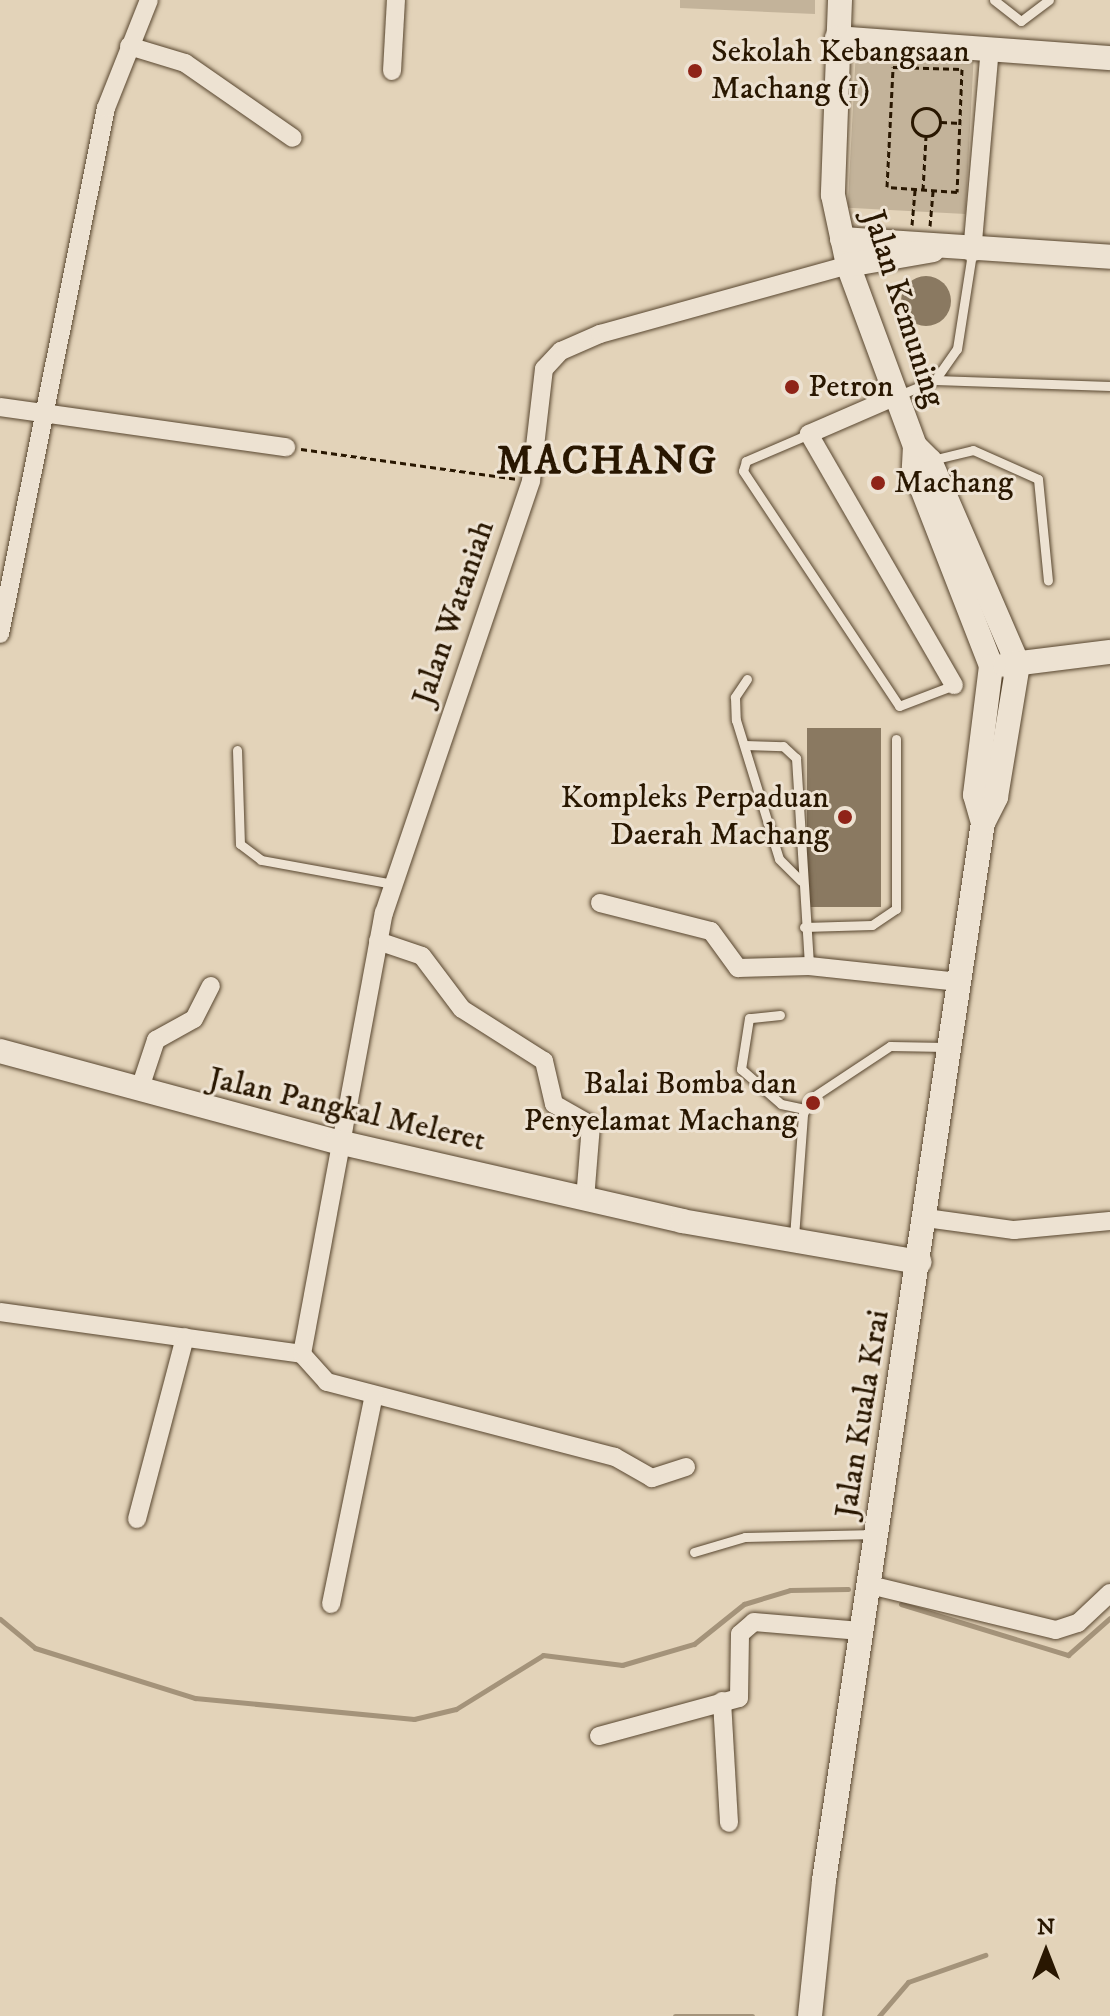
<!DOCTYPE html>
<html>
<head>
<meta charset="utf-8">
<style>
  body { margin:0 }
  #map { position:relative; width:1110px; height:2016px; overflow:hidden; background:#e3d3b9; font-family:"IM FELL DW Pica",serif }
  div>[style] { position:absolute }
  .green>* { inset:0; background:#c3b39a; transform-origin:0 0 }
  .stream>* { height:5px; margin:-2.5px; padding:0 2.5px; transform-origin:2.5px; border-radius:2.5px; background:#a4937a }
  .building>* { inset:0; background:#8a7961; transform-origin:0 0 }
  .round { border-radius:50% }
  .path>* { height:3px; margin-top:-1.5px; transform-origin:0; background:repeating-linear-gradient(90deg,#291701 0 6px,transparent 0 10px) }
  .path>.ring { margin:-1.5px; padding:0; box-sizing:content-box; background:none; border:3px solid #291701; border-radius:50% }
  .roads { filter:drop-shadow(0 0 2px #58462f) drop-shadow(0 0 2px #58462f) }
  .lane>* { height:9px; margin:-4.5px; padding:0 4.5px; transform-origin:4.5px; border-radius:4.5px; background:#ede2d2 }
  .street>* { height:18px; margin:-9px; padding:0 9px; transform-origin:9px; border-radius:9px; background:#ede2d2 }
  .secondary>* { height:24px; margin:-12px; padding:0 12px; transform-origin:12px; border-radius:12px; background:#ede2d2 }
  .dots>* { width:22px; height:22px; translate:-50% -50%; box-sizing:border-box; border:4px solid #ede2d2; border-radius:50% }
  span { translate:-50% -50%; white-space:nowrap; text-align:center; line-height:1.15; -webkit-text-stroke:6px #ede2d2; paint-order:stroke }
  .poi-label { font-size:32px; color:#291701 }
  .left { translate:0 -50%; text-align:left }
  .right { translate:-100% -50%; text-align:right }
  .street-label { font-size:32px; color:#291701 }
  .district-label { font-size:40px; color:#291701; font-weight:700; letter-spacing:2px }
  .north { position:absolute; left:1006px; top:1912px; width:80px; height:80px; -webkit-text-stroke:6px #ede2d2; paint-order:stroke; rotate:0deg; font-size:22px; font-weight:700; line-height:32px; text-align:center; color:#291701 }
  .north::after { content:''; display:block; margin:auto; width:28px; height:36px; background:#291701; clip-path:polygon(50% 0,100% 100%,50% 72%,0 100%) }
</style>
</head>
<body>
<div id="map">
  <div class="green">
    <div style="clip-path:polygon(680px 0,815px 0,815px 14px,680px 8px)"></div>
    <div style="left:856px;top:49px;width:118px;height:159px;rotate:3deg"></div>
  </div>
  <div class="stream">
    <div style="left:901px;top:1604px;width:175px;rotate:17deg"></div>
    <div style="left:1068px;top:1655px;width:56px;rotate:-41.4deg"></div>
    <div style="left:0;top:1619px;width:45px;rotate:39.6deg"></div>
    <div style="left:35px;top:1648px;width:168px;rotate:17.4deg"></div>
    <div style="left:195px;top:1698px;width:220px;rotate:5.5deg"></div>
    <div style="left:414px;top:1719px;width:43px;rotate:-13.4deg"></div>
    <div style="left:456px;top:1709px;width:102px;rotate:-31.8deg"></div>
    <div style="left:543px;top:1655px;width:80px;rotate:7.2deg"></div>
    <div style="left:622px;top:1665px;width:75px;rotate:-16.3deg"></div>
    <div style="left:694px;top:1644px;width:64px;rotate:-38.7deg"></div>
    <div style="left:744px;top:1604px;width:48px;rotate:-16.9deg"></div>
    <div style="left:790px;top:1590px;width:58px;rotate:-1deg"></div>
    <div style="left:675px;top:2016px;width:77px"></div>
    <div style="left:879px;top:2016px;width:45px;rotate:-49.5deg"></div>
    <div style="left:908px;top:1982px;width:82px;rotate:-19.3deg"></div>
  </div>
  <div class="building">
    <div class="round" style="left:901px;top:276px;width:50px;height:50px"></div>
    <div style="left:807px;top:728px;width:74px;height:179px"></div>
  </div>
  <div class="path">
    <div style="left:893px;top:67px;width:69px;rotate:1.7deg"></div>
    <div style="left:962px;top:69px;width:123px;rotate:92.3deg"></div>
    <div style="left:957px;top:192px;width:70px;rotate:-175.9deg"></div>
    <div style="left:887px;top:187px;width:120px;rotate:-87.1deg"></div>
    <div class="ring" style="left:912px;top:108px;width:25px;height:25px"></div>
    <div style="left:941px;top:122px;width:20px;rotate:3deg"></div>
    <div style="left:923px;top:190px;width:53px;rotate:-86.8deg"></div>
    <div style="left:912px;top:225px;width:36px;rotate:-85deg"></div>
    <div style="left:930px;top:226px;width:36px;rotate:-85deg"></div>
    <div style="left:301px;top:449px;width:217px;rotate:7.9deg"></div>
  </div>
  <div class="roads">
    <div class="lane">
      <div style="left:994px;top:0;width:34px;rotate:38deg"></div>
      <div style="left:1021px;top:21px;width:35px;rotate:-37deg"></div>
      <div style="left:935px;top:380px;width:175px;rotate:2deg"></div>
      <div style="left:897px;top:396px;width:41px;rotate:-22.8deg"></div>
      <div style="left:935px;top:380px;width:38px;rotate:-55deg"></div>
      <div style="left:957px;top:349px;width:97px;rotate:-81.1deg"></div>
      <div style="left:809px;top:434px;width:69px;rotate:156.8deg"></div>
      <div style="left:746px;top:461px;width:10px;rotate:107deg"></div>
      <div style="left:743px;top:471px;width:282px;rotate:56.4deg"></div>
      <div style="left:899px;top:706px;width:59px;rotate:-20.9deg"></div>
      <div style="left:932px;top:460px;width:42px;rotate:-13.7deg"></div>
      <div style="left:973px;top:450px;width:71px;rotate:24deg"></div>
      <div style="left:1038px;top:479px;width:102px;rotate:84.4deg"></div>
      <div style="left:747px;top:679px;width:22px;rotate:124deg"></div>
      <div style="left:735px;top:697px;width:23px;rotate:88deg"></div>
      <div style="left:736px;top:720px;width:145px;rotate:72.8deg"></div>
      <div style="left:779px;top:859px;width:31px;rotate:45deg"></div>
      <div style="left:745px;top:745px;width:38px;rotate:2deg"></div>
      <div style="left:783px;top:746px;width:18px;rotate:43deg"></div>
      <div style="left:796px;top:758px;width:208px;rotate:86.4deg"></div>
      <div style="left:237px;top:750px;width:94px;rotate:88.2deg"></div>
      <div style="left:240px;top:844px;width:26px;rotate:37deg"></div>
      <div style="left:261px;top:860px;width:134px;rotate:10.3deg"></div>
      <div style="left:804px;top:927px;width:68px;rotate:-1.7deg"></div>
      <div style="left:872px;top:925px;width:29px;rotate:-34deg"></div>
      <div style="left:896px;top:909px;width:170px;rotate:-90deg"></div>
      <div style="left:780px;top:1015px;width:31px;rotate:174deg"></div>
      <div style="left:749px;top:1018px;width:52px;rotate:98.9deg"></div>
      <div style="left:741px;top:1069px;width:53px;rotate:41.2deg"></div>
      <div style="left:781px;top:1104px;width:24px;rotate:12deg"></div>
      <div style="left:794px;top:1237px;width:123px;rotate:-85.8deg"></div>
      <div style="left:803px;top:1114px;width:17px;rotate:-65deg"></div>
      <div style="left:810px;top:1099px;width:96px;rotate:-33.5deg"></div>
      <div style="left:890px;top:1046px;width:56px;rotate:1deg"></div>
      <div style="left:694px;top:1552px;width:53px;rotate:-16.4deg"></div>
      <div style="left:745px;top:1537px;width:131px;rotate:-1.3deg"></div>
    </div>
    <div class="street">
      <div style="left:129px;top:46px;width:59px;rotate:16.9deg"></div>
      <div style="left:185px;top:63px;width:131px;rotate:34.8deg"></div>
      <div style="left:392px;top:71px;width:71px;rotate:-86.8deg"></div>
      <div style="left:972px;top:253px;width:205px;rotate:-85deg"></div>
      <div style="left:894px;top:397px;width:93px;rotate:156.5deg"></div>
      <div style="left:809px;top:434px;width:290px;rotate:60deg"></div>
      <div style="left:0;top:407px;width:289px;rotate:8deg"></div>
      <div style="left:0;top:634px;width:537px;rotate:-78.61deg"></div>
      <div style="left:106px;top:108px;width:116px;rotate:-68.3deg"></div>
      <div style="left:600px;top:903px;width:114px;rotate:14.2deg"></div>
      <div style="left:711px;top:931px;width:46px;rotate:53.9deg"></div>
      <div style="left:738px;top:968px;width:71px;rotate:-1.6deg"></div>
      <div style="left:809px;top:966px;width:151px;rotate:6.1deg"></div>
      <div style="left:378px;top:941px;width:46px;rotate:18.8deg"></div>
      <div style="left:422px;top:956px;width:66px;rotate:53deg"></div>
      <div style="left:462px;top:1009px;width:97px;rotate:32.4deg"></div>
      <div style="left:544px;top:1061px;width:44px;rotate:76.9deg"></div>
      <div style="left:554px;top:1104px;width:43px;rotate:29.6deg"></div>
      <div style="left:591px;top:1125px;width:74px;rotate:94.6deg"></div>
      <div style="left:139px;top:1091px;width:54px;rotate:-71.6deg"></div>
      <div style="left:156px;top:1040px;width:43px;rotate:-28.9deg"></div>
      <div style="left:194px;top:1019px;width:37px;rotate:-63deg"></div>
      <div style="left:926px;top:1218px;width:89px;rotate:7.8deg"></div>
      <div style="left:1014px;top:1230px;width:96px;rotate:-5.4deg"></div>
      <div style="left:0;top:1312px;width:305px;rotate:7.9deg"></div>
      <div style="left:686px;top:1467px;width:36px;rotate:162deg"></div>
      <div style="left:652px;top:1478px;width:43px;rotate:-150.4deg"></div>
      <div style="left:615px;top:1457px;width:298px;rotate:-165.4deg"></div>
      <div style="left:327px;top:1382px;width:38px;rotate:-132deg"></div>
      <div style="left:302px;top:1354px;width:449px;rotate:-79.5deg"></div>
      <div style="left:384px;top:913px;width:456px;rotate:-71.2deg"></div>
      <div style="left:531px;top:481px;width:113px;rotate:-83.4deg"></div>
      <div style="left:544px;top:369px;width:25px;rotate:-47deg"></div>
      <div style="left:561px;top:351px;width:43px;rotate:-23.6deg"></div>
      <div style="left:600px;top:334px;width:257px;rotate:-15.5deg"></div>
      <div style="left:137px;top:1519px;width:188px;rotate:-75.2deg"></div>
      <div style="left:870px;top:1585px;width:191px;rotate:13.6deg"></div>
      <div style="left:1056px;top:1630px;width:23px;rotate:-18deg"></div>
      <div style="left:1078px;top:1623px;width:44px;rotate:-43.2deg"></div>
      <div style="left:331px;top:1604px;width:213px;rotate:-78.4deg"></div>
      <div style="left:722px;top:1701px;width:122px;rotate:86.7deg"></div>
      <div style="left:599px;top:1736px;width:145px;rotate:-15.2deg"></div>
      <div style="left:739px;top:1698px;width:64px;rotate:-89.1deg"></div>
      <div style="left:740px;top:1634px;width:18px;rotate:-41deg"></div>
      <div style="left:754px;top:1622px;width:107px;rotate:4.8deg"></div>
    </div>
    <div class="secondary">
      <div style="left:840px;top:0;width:195px;rotate:92.1deg"></div>
      <div style="left:833px;top:195px;width:72px;rotate:77.9deg"></div>
      <div style="left:848px;top:265px;width:193px;rotate:69.7deg"></div>
      <div style="left:915px;top:446px;width:21px;rotate:45deg"></div>
      <div style="left:930px;top:461px;width:221px;rotate:66.6deg"></div>
      <div style="left:837px;top:38px;width:274px;rotate:4.2deg"></div>
      <div style="left:842px;top:239px;width:269px;rotate:3.8deg"></div>
      <div style="left:848px;top:265px;width:86px;rotate:-10deg"></div>
      <div style="left:915px;top:446px;width:22px;rotate:93deg"></div>
      <div style="left:914px;top:468px;width:212px;rotate:68.7deg"></div>
      <div style="left:991px;top:666px;width:130px;rotate:97.1deg"></div>
      <div style="left:975px;top:795px;width:29px;rotate:74deg"></div>
      <div style="left:1005px;top:665px;width:106px;rotate:-7.1deg"></div>
      <div style="left:0;top:1051px;width:350px;rotate:15.1deg"></div>
      <div style="left:338px;top:1142px;width:353px;rotate:12.9deg"></div>
      <div style="left:682px;top:1221px;width:241px;rotate:9.8deg"></div>
      <div style="left:810px;top:2016px;width:137px;rotate:-84.1deg"></div>
      <div style="left:824px;top:1880px;width:1069px;rotate:-81.45deg"></div>
      <div style="left:983px;top:823px;width:29px;rotate:-63deg"></div>
      <div style="left:996px;top:797px;width:135px;rotate:-80.6deg"></div>
    </div>
  </div>
  <div class="dots">
    <div style="left:695px;top:71px;background:#8f2418"></div>
    <div style="left:792px;top:387px;background:#8f2418"></div>
    <div style="left:878px;top:483px;background:#8f2418"></div>
    <div style="left:845px;top:817px;background:#8f2418"></div>
    <div style="left:813px;top:1103px;background:#8f2418"></div>
  </div>
  <div class="poi-label">
    <span class="left" style="left:711px;top:71px">Sekolah Kebangsaan<br>Machang (1)</span>
    <span class="left" style="left:808px;top:387px">Petron</span>
    <span class="left" style="left:894px;top:483px">Machang</span>
    <span class="right" style="left:829px;top:817px">Kompleks Perpaduan<br>Daerah Machang</span>
    <span class="right" style="left:797px;top:1103px">Balai Bomba dan<br>Penyelamat Machang</span>
  </div>
  <div class="street-label">
    <span style="left:903px;top:309px;rotate:72deg">Jalan Kemuning</span>
    <span style="left:454px;top:613px;rotate:-71deg">Jalan Wataniah</span>
    <span style="left:347px;top:1110px;rotate:13deg">Jalan Pangkal Meleret</span>
    <span style="left:863px;top:1414px;rotate:-81deg">Jalan Kuala Krai</span>
  </div>
  <div class="district-label">
    <span style="left:607px;top:462px">MACHANG</span>
  </div>
  <div class="north">N</div>
</div>
</body>
</html>
